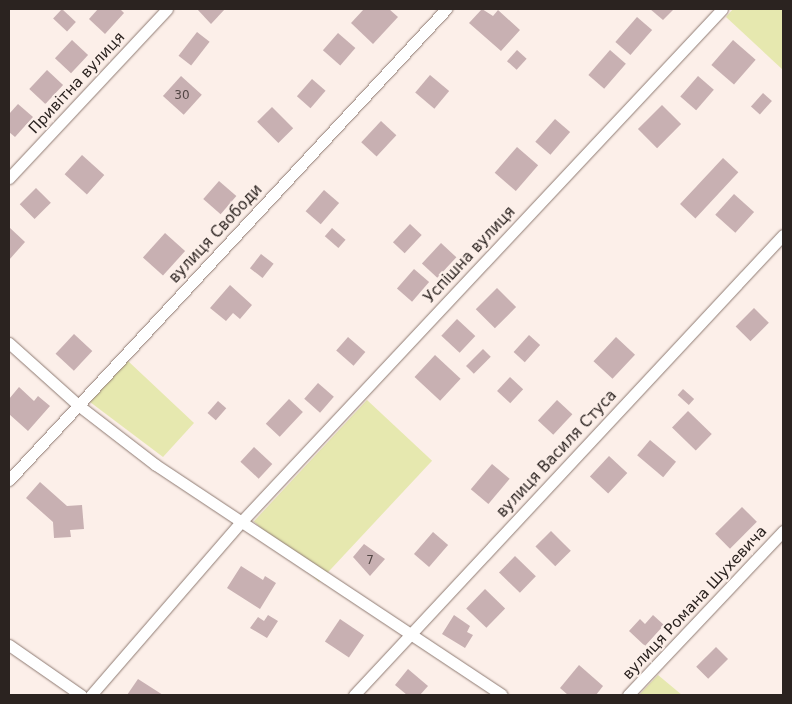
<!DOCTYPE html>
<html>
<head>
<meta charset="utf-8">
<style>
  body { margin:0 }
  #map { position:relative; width:792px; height:704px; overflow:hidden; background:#fcefe9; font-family:"DejaVu Sans",sans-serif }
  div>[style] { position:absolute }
  .green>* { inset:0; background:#e6e8af; transform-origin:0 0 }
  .building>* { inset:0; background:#c8b0b2; transform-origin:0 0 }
  .roads { filter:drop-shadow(0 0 1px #8e7a72) drop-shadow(0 0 1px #8e7a72) }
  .street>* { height:11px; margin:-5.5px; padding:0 5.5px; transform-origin:5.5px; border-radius:5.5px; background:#fff }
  span { translate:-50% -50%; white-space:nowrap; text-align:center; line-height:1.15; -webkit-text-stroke:4px #fcefe9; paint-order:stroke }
  .number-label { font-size:12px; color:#524644 }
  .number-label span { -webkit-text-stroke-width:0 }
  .street-label { font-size:15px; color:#2b2320 }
  .frame { position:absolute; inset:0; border:10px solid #2b2320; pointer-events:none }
</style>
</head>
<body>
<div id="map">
  <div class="green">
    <div style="clip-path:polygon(733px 9px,783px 9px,783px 70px,726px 17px)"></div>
    <div style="clip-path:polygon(128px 361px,194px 423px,163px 457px,90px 402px)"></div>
    <div style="left:367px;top:400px;width:89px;height:166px;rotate:43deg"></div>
    <div style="clip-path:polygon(658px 675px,682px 695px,639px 695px)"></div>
  </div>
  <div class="building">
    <div style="left:62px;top:9px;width:19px;height:13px;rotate:43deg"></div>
    <div style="clip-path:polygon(98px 9px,120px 9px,124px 13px,105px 34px,89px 19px)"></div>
    <div style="clip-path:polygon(197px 9px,225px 9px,211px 24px)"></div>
    <div style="clip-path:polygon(364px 9px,389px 9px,398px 17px,373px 44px,351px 23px)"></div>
    <div style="clip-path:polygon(482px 9px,493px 16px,498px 10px,520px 30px,501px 51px,469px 23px)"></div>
    <div style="clip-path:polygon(650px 9px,674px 9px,663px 20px)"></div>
    <div style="left:637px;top:17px;width:20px;height:33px;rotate:41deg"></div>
    <div style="left:197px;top:32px;width:16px;height:30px;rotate:38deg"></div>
    <div style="left:338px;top:33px;width:23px;height:23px;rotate:41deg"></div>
    <div style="left:72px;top:40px;width:22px;height:25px;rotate:43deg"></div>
    <div style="left:733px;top:40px;width:30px;height:33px;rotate:41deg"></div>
    <div style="left:517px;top:50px;width:13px;height:15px;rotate:42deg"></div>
    <div style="left:610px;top:50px;width:21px;height:33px;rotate:41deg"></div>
    <div style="left:47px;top:70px;width:22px;height:26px;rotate:43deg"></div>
    <div style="left:430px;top:75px;width:25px;height:23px;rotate:40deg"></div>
    <div style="left:181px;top:76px;width:28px;height:27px;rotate:42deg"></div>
    <div style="left:698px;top:76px;width:21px;height:27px;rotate:41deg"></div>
    <div style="left:312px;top:79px;width:18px;height:23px;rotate:41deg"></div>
    <div style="left:763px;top:93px;width:12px;height:18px;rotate:42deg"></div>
    <div style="clip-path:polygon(18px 104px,33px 117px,15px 137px,9px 132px,9px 114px)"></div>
    <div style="left:662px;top:105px;width:27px;height:34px;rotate:45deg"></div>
    <div style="left:272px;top:107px;width:30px;height:21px;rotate:45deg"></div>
    <div style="left:555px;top:119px;width:20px;height:30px;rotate:41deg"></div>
    <div style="left:381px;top:121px;width:21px;height:29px;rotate:43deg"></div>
    <div style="left:517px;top:147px;width:28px;height:34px;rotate:41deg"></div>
    <div style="left:82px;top:155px;width:30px;height:26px;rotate:42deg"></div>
    <div style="left:723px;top:158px;width:21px;height:63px;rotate:43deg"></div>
    <div style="left:219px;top:181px;width:23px;height:24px;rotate:41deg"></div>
    <div style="left:36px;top:188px;width:21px;height:23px;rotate:45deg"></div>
    <div style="left:324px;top:190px;width:20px;height:28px;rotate:41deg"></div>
    <div style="left:734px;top:194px;width:27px;height:28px;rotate:42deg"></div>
    <div style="left:410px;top:224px;width:16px;height:25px;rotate:43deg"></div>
    <div style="clip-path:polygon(9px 227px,25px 242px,9px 260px)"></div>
    <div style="left:332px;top:228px;width:18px;height:11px;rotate:41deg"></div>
    <div style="left:165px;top:233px;width:27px;height:33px;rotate:42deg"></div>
    <div style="left:441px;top:243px;width:21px;height:28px;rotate:43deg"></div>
    <div style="left:261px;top:254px;width:16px;height:18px;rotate:38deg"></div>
    <div style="left:414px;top:269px;width:20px;height:26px;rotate:41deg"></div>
    <div style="clip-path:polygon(230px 285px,252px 305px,240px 319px,233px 313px,226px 321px,210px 308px)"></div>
    <div style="left:497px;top:288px;width:27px;height:30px;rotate:45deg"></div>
    <div style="left:754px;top:308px;width:21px;height:26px;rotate:45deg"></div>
    <div style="left:457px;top:319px;width:25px;height:23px;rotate:43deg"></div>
    <div style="left:74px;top:334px;width:25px;height:27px;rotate:43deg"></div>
    <div style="left:529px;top:335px;width:15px;height:23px;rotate:42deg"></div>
    <div style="left:348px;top:337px;width:23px;height:18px;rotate:41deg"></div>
    <div style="left:616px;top:337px;width:26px;height:33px;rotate:43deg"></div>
    <div style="left:483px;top:349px;width:11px;height:24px;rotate:45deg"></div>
    <div style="left:435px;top:355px;width:35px;height:30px;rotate:43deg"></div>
    <div style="left:510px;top:377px;width:18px;height:19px;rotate:43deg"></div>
    <div style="left:318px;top:383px;width:21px;height:21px;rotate:41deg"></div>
    <div style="clip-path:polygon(19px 387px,34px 401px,38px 396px,50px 406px,28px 431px,9px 414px,9px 399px)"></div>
    <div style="left:683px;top:389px;width:15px;height:8px;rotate:42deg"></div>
    <div style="left:289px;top:399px;width:19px;height:34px;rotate:43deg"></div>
    <div style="left:557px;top:400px;width:21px;height:28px;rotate:43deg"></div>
    <div style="left:218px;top:401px;width:11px;height:16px;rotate:41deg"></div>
    <div style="left:688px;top:411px;width:33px;height:23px;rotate:44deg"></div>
    <div style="left:650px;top:440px;width:34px;height:20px;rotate:40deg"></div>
    <div style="left:254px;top:447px;width:25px;height:20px;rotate:43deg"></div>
    <div style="left:609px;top:456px;width:25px;height:28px;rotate:43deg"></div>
    <div style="left:492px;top:464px;width:23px;height:33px;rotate:40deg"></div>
    <div style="clip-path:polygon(40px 482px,67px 506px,82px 505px,84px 529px,70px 530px,71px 537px,54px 538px,53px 522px,26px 498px)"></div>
    <div style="left:742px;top:507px;width:21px;height:38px;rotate:45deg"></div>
    <div style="left:551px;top:531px;width:28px;height:22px;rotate:45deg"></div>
    <div style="left:433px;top:532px;width:20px;height:29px;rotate:41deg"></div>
    <div style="clip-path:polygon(364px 544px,385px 559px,370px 576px,353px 557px)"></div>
    <div style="left:515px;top:556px;width:29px;height:23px;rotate:44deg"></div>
    <div style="clip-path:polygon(241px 566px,263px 580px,265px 576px,276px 583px,260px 609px,227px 588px)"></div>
    <div style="left:485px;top:589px;width:28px;height:27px;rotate:44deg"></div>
    <div style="clip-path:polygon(268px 615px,278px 621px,267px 638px,250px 628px,258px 617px,264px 621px)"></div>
    <div style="clip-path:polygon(454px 615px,470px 626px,467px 632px,473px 635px,465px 648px,442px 634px)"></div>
    <div style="clip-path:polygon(653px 615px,664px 625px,645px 646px,629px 631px,640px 619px,645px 624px)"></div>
    <div style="left:340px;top:619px;width:29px;height:27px;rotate:34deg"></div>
    <div style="left:716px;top:647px;width:17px;height:28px;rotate:45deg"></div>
    <div style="clip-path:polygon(579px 665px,603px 686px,596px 695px,568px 695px,560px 688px)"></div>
    <div style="clip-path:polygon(408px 669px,428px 686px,420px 695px,407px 695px,395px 685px)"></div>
    <div style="clip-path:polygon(138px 679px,163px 695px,127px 695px)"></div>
  </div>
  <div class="roads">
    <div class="street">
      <div style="left:9px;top:178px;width:231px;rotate:-46.9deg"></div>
      <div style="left:9px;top:343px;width:93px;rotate:41.9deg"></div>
      <div style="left:78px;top:405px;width:98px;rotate:37.6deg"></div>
      <div style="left:156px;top:465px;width:415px;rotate:33.6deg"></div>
      <div style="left:9px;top:480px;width:643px;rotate:-47.14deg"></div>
      <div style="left:9px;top:645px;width:88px;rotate:34.8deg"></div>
      <div style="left:91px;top:695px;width:229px;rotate:-49.1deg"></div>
      <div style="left:241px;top:522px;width:703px;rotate:-46.84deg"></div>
      <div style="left:354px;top:695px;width:629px;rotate:-47deg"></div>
      <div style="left:628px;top:695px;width:226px;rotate:-46.6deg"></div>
    </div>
  </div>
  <div class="number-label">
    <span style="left:182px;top:96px">30</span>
    <span style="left:370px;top:561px">7</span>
  </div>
  <div class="street-label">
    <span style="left:77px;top:83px;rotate:-47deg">Привітна вулиця</span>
    <span style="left:216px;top:234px;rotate:-47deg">вулиця Свободи</span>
    <span style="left:470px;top:255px;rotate:-47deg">Успішна вулиця</span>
    <span style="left:557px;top:454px;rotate:-47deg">вулиця Василя Стуса</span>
    <span style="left:695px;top:603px;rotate:-47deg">вулиця Романа Шухевича</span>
  </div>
  <div class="frame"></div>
</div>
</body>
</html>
